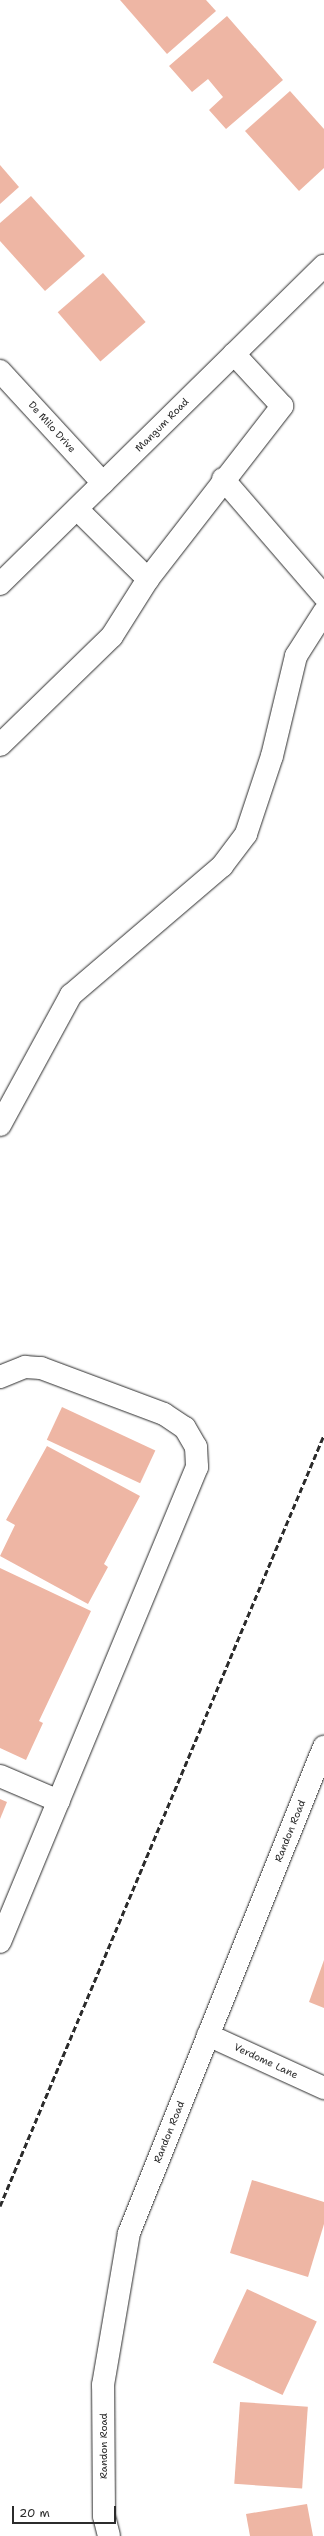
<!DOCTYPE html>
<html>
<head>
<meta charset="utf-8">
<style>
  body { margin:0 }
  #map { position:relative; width:324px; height:2536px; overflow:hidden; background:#fff; font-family:"Shantell Sans",sans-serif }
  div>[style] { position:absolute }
  .building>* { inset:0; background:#eeb6a4; transform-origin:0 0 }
  .roads { filter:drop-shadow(0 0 1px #2b2b2b) drop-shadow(0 0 1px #2b2b2b) }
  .minor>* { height:22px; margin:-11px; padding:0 11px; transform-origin:11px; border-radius:11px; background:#fff }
  .rail>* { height:3px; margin-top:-1.5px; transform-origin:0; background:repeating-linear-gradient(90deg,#2b2b2b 0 6px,transparent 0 9px) }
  span { translate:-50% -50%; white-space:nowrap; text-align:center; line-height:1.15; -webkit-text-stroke:3px #fff; paint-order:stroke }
  .street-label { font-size:10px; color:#2b2b2b }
  .scale { position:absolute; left:12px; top:2506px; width:104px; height:18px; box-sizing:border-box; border:2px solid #2b2b2b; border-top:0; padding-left:5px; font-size:12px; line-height:14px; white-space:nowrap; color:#2b2b2b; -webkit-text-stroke:3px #fff; paint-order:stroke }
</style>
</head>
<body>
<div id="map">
  <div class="building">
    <div style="clip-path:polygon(120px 0,206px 0,216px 11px,167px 54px)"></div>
    <div style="clip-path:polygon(227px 16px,283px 80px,226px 129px,209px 110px,223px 97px,208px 79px,192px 92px,169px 66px)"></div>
    <div style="clip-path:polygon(290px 91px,324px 129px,324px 168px,299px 191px,245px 131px)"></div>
    <div style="clip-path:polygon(0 165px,19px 187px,0 204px)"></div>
    <div style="clip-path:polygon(31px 196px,85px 256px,45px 291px,0 241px,0 223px)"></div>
    <div style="left:103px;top:273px;width:65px;height:60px;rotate:49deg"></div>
    <div style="left:62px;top:1407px;width:103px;height:36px;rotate:25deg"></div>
    <div style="clip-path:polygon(47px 1446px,140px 1496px,104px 1564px,108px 1567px,88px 1604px,0 1556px,15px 1525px,6px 1520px)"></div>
    <div style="clip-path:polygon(0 1568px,91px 1611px,39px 1721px,43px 1723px,26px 1760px,0 1748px)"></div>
    <div style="clip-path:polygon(0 1799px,7px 1802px,0 1819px)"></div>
    <div style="clip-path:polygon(324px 1960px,324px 2008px,309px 2002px)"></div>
    <div style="clip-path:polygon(252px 2180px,324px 2202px,324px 2224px,308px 2277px,230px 2253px)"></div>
    <div style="left:247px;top:2289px;width:77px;height:81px;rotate:25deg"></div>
    <div style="left:240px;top:2402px;width:68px;height:82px;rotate:4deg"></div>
    <div style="clip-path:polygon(307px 2504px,313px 2536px,250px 2536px,246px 2514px)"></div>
  </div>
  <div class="roads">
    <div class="minor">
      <div style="left:0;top:371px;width:152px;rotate:47.4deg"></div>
      <div style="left:223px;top:479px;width:155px;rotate:49.2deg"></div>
      <div style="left:77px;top:509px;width:100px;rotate:44.6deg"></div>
      <div style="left:0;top:584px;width:454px;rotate:-44.5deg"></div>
      <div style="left:0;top:745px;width:156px;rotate:-44.2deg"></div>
      <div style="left:112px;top:636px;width:67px;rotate:-57.7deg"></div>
      <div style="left:148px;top:579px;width:219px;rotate:-52.2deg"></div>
      <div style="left:282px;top:406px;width:71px;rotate:-132.7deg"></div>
      <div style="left:0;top:1125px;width:148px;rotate:-61.4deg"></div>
      <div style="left:71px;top:995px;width:199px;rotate:-40.5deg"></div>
      <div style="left:222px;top:866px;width:40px;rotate:-53deg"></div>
      <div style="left:246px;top:834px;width:82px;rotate:-71.6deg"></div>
      <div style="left:272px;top:756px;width:103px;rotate:-76.5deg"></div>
      <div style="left:296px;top:656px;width:52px;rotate:-57.5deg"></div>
      <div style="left:0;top:1377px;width:27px;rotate:-22deg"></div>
      <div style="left:25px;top:1367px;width:16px;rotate:4deg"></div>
      <div style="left:41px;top:1368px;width:131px;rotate:20.5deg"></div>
      <div style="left:164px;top:1414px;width:25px;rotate:34deg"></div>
      <div style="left:185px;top:1428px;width:22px;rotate:60deg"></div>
      <div style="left:196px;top:1447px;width:20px;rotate:87deg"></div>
      <div style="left:197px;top:1467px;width:514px;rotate:112.53deg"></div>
      <div style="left:0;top:1776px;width:64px;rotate:23deg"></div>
      <div style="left:208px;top:2035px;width:128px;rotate:24.6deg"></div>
      <div style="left:109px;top:2536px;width:21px;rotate:-104deg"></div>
      <div style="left:104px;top:2516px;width:131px;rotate:-90.4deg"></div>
      <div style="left:103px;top:2385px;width:154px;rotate:-80.3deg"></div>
      <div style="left:129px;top:2233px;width:524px;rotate:-68.14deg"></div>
    </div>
  </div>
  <div class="rail">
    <div style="left:0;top:2206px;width:836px;rotate:-67.21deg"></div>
  </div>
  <div class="street-label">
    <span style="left:162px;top:425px;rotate:-45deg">Mangum Road</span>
    <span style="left:52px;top:427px;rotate:48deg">De Milo Drive</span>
    <span style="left:290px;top:1831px;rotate:-68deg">Randon Road</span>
    <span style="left:266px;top:2061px;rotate:25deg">Verdome Lane</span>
    <span style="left:169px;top:2132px;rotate:-68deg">Randon Road</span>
    <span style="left:104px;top:2446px;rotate:-90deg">Randon Road</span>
  </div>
  <div class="scale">20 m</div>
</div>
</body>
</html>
